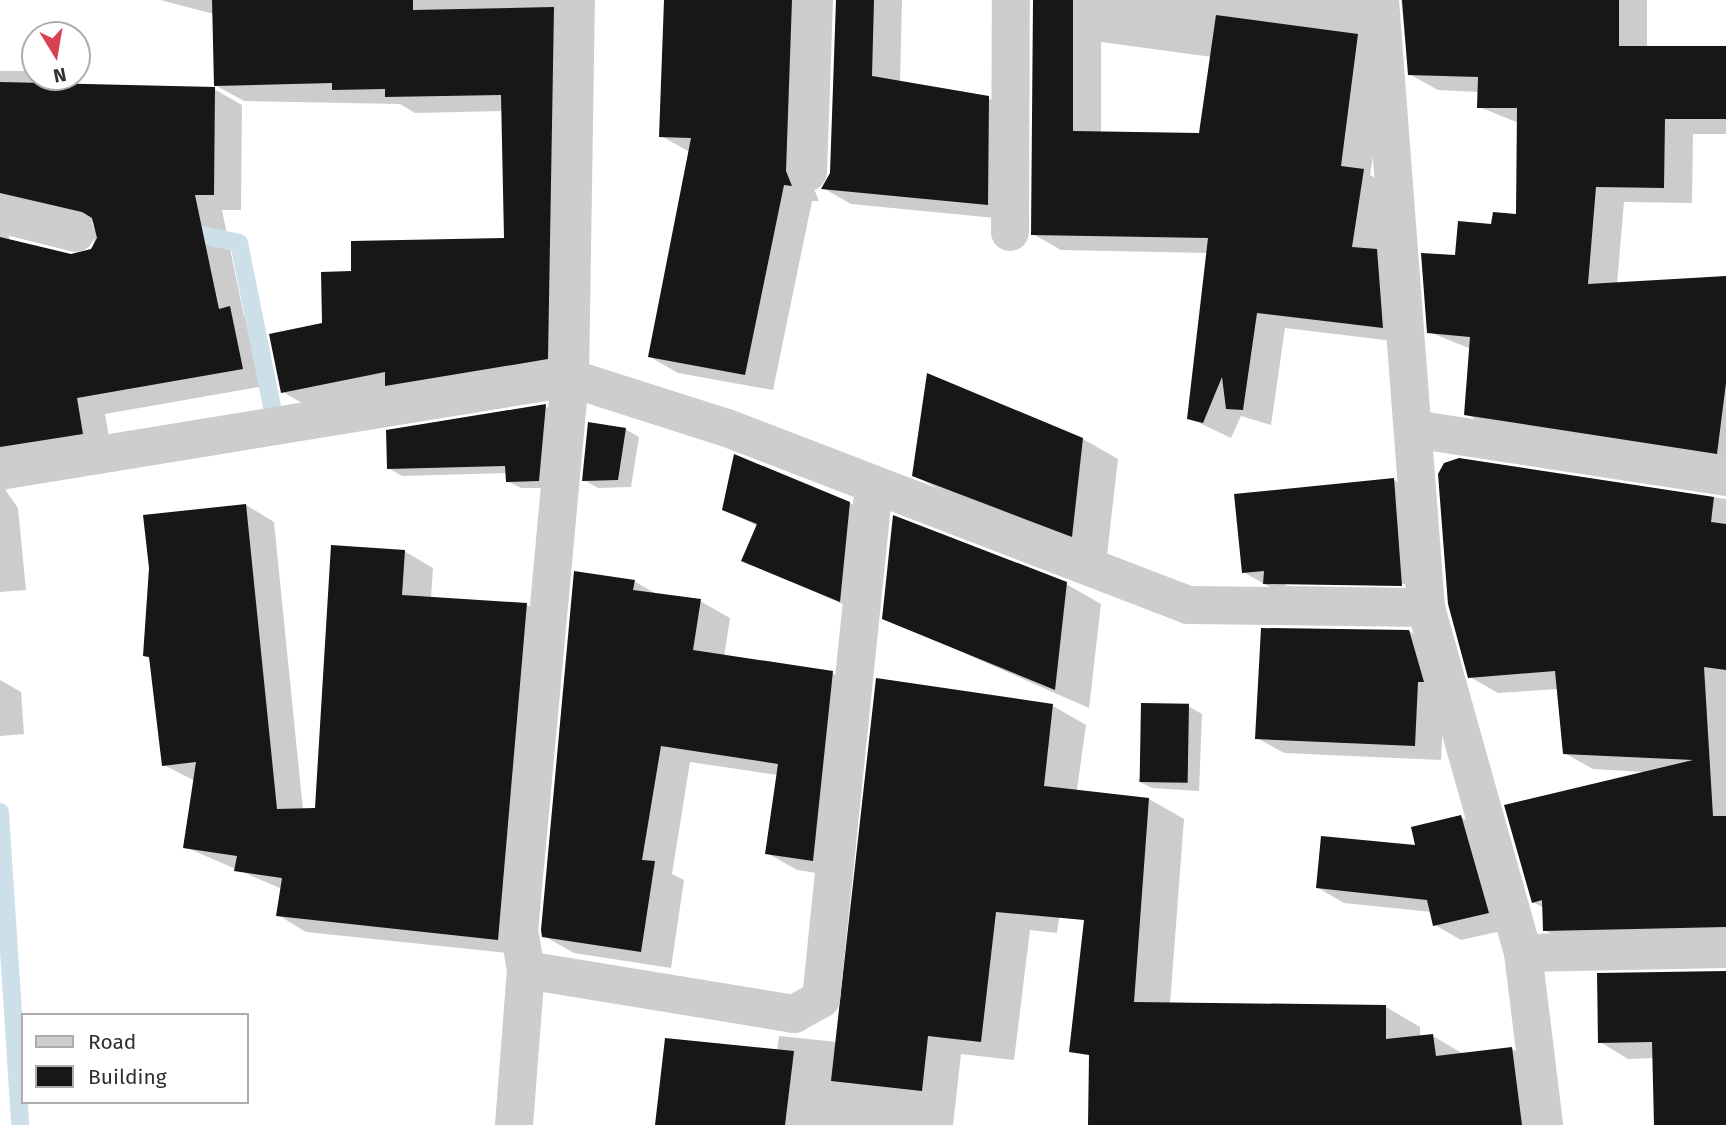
<!DOCTYPE html>
<html>
<head>
<meta charset="utf-8">
<style>
  body { margin:0 }
  #map { position:relative; width:1726px; height:1125px; overflow:hidden; background:#fff; font-family:"Fira Sans",sans-serif }
  div>[style] { position:absolute }
  .shadow>* { inset:0; background:#0003 }
  .stream>* { height:18px; margin:-9px; padding:0 9px; transform-origin:9px; border-radius:9px; background:#cde0ea }
  .building>* { inset:0; background:#171717; transform-origin:0 0 }
  .minor>* { height:38px; margin:-19px; padding:0 19px; transform-origin:19px; border-radius:19px; background:#cdcdcd }
  span { translate:-50% -50%; white-space:nowrap; text-align:center; line-height:1.15; -webkit-text-stroke:7px #fff; paint-order:stroke }
  .legend { position:absolute; left:21px; top:1013px; width:228px; height:91px; box-sizing:border-box; background:#fff; border:2px solid #acacac; margin:0; padding:9px 12px; list-style:none; font-size:21px; color:#303030 }
  .legend li { display:flex; align-items:center; gap:14px; height:35px }
  .legend b { width:35px; border:2px solid #acacac }
  .north { position:absolute; left:21px; top:21px; width:70px; height:70px; box-sizing:border-box; background:#fff; border:2px solid #acacac; border-radius:50%; rotate:169deg; font-size:19px; font-weight:700; line-height:28px; text-align:center; color:#303030 }
  .north::after { content:''; display:block; margin:auto; width:24px; height:32px; background:#d74255; clip-path:polygon(50% 0,100% 100%,50% 72%,0 100%) }
</style>
</head>
<body>
<div id="map">
  <div class="shadow">
    <div style="clip-path:polygon(160px 0,583px 0,576px 375px,312px 409px,283px 392px,353px 273px,506px 240px,503px 111px,415px 113px,400px 104px,244px 101px,215px 85px,214px 14px)"></div>
    <div style="clip-path:polygon(665px 0,829px 0,814px 189px,819px 201px,812px 201px,773px 390px,678px 373px,650px 357px,690px 152px,661px 136px)"></div>
    <div style="clip-path:polygon(837px 0,902px 0,900px 83px,988px 98px,1016px 114px,1016px 220px,851px 204px,823px 188px,832px 173px)"></div>
    <div style="clip-path:polygon(evenodd,1035px 0,1398px 0,1370px 175px,1391px 187px,1410px 343px,1285px 328px,1271px 425px,1241px 416px,1231px 438px,1189px 418px,1208px 253px,1061px 250px,1033px 234px,1035px 0,1101px 42px,1212px 57px,1200px 135px,1101px 133px,1101px 42px)"></div>
    <div style="clip-path:polygon(1401px 0,1647px 0,1647px 48px,1726px 48px,1726px 134px,1693px 134px,1692px 203px,1624px 202px,1617px 284px,1726px 278px,1726px 466px,1494px 430px,1466px 414px,1471px 349px,1429px 332px,1457px 257px,1493px 226px,1518px 216px,1519px 123px,1479px 107px,1480px 92px,1438px 90px,1409px 74px)"></div>
    <div style="clip-path:polygon(evenodd,0 71px,25px 71px,49px 85px,214px 89px,242px 105px,241px 210px,222px 210px,244px 316px,258px 324px,270px 385px,105px 414px,111px 449px,14px 465px,6px 491px,18px 508px,26px 590px,0 592px,0 71px,35px 208px,95px 223px,93px 250px,71px 256px,10px 241px,6px 226px,35px 208px)"></div>
    <div style="clip-path:polygon(545px 406px,559px 414px,552px 488px,521px 488px,507px 481px,507px 473px,402px 476px,388px 468px)"></div>
    <div style="clip-path:polygon(625px 429px,639px 437px,631px 487px,598px 488px,584px 480px)"></div>
    <div style="clip-path:polygon(1083px 439px,1118px 459px,1107px 555px,949px 495px,914px 475px)"></div>
    <div style="clip-path:polygon(1459px 460px,1726px 499px,1726px 943px,1573px 946px,1544px 930px,1544px 908px,1533px 902px,1644px 772px,1593px 769px,1564px 753px,1558px 689px,1498px 693px,1470px 677px)"></div>
    <div style="clip-path:polygon(evenodd,1394px 480px,1420px 495px,1428px 600px,1270px 587px,1243px 572px,1394px 480px,1283px 583px,1411px 584px,1411px 588px,1287px 586px,1283px 583px)"></div>
    <div style="clip-path:polygon(850px 503px,873px 517px,863px 613px,743px 560px,757px 526px,724px 509px)"></div>
    <div style="clip-path:polygon(246px 505px,274px 522px,303px 810px,317px 810px,404px 551px,433px 568px,431px 599px,527px 605px,555px 621px,526px 955px,306px 932px,278px 915px,282px 889px,185px 847px,195px 781px,164px 765px,151px 659px,145px 656px)"></div>
    <div style="clip-path:polygon(634px 581px,658px 595px,700px 601px,730px 618px,724px 657px,832px 673px,862px 690px,843px 877px,797px 870px,767px 853px,778px 775px,690px 762px,672px 874px,684px 880px,671px 968px,574px 953px,544px 936px)"></div>
    <div style="clip-path:polygon(1066px 584px,1101px 604px,1089px 708px,884px 618px)"></div>
    <div style="clip-path:polygon(1409px 631px,1436px 647px,1444px 697px,1441px 760px,1284px 753px,1257px 738px)"></div>
    <div style="clip-path:polygon(0 680px,21px 692px,24px 734px,0 736px)"></div>
    <div style="clip-path:polygon(1053px 706px,1086px 725px,1057px 933px,1030px 930px,1014px 1060px,961px 1054px,953px 1125px,658px 1125px,777px 1051px,779px 1036px,837px 1042px)"></div>
    <div style="clip-path:polygon(1188px 706px,1202px 714px,1199px 791px,1152px 788px,1138px 781px)"></div>
    <div style="clip-path:polygon(1096px 794px,1149px 799px,1184px 819px,1170px 1004px,1386px 1007px,1420px 1027px,1420px 1037px,1433px 1036px,1465px 1055px,1512px 1049px,1547px 1069px,1554px 1125px,1090px 1125px)"></div>
    <div style="clip-path:polygon(1461px 817px,1488px 832px,1515px 928px,1461px 940px,1435px 925px,1432px 912px,1344px 903px,1318px 888px,1417px 847px)"></div>
    <div style="clip-path:polygon(1726px 973px,1726px 1125px,1655px 1125px,1654px 1058px,1628px 1059px,1600px 1042px)"></div>
  </div>
  <div class="stream">
    <div style="left:180px;top:230px;width:60px;rotate:12.4deg"></div>
    <div style="left:239px;top:243px;width:167px;rotate:78.6deg"></div>
    <div style="left:0;top:812px;width:314px;rotate:86.3deg"></div>
  </div>
  <div class="building">
    <div style="clip-path:polygon(212px 0,413px 0,413px 10px,554px 7px,548px 359px,385px 386px,385px 372px,281px 393px,269px 334px,322px 323px,321px 272px,351px 271px,351px 241px,504px 238px,501px 95px,385px 97px,385px 89px,332px 90px,332px 83px,214px 86px)"></div>
    <div style="clip-path:polygon(664px 0,792px 0,786px 171px,792px 186px,784px 185px,745px 375px,648px 357px,691px 138px,659px 137px)"></div>
    <div style="clip-path:polygon(836px 0,874px 0,872px 76px,989px 96px,988px 205px,821px 189px,830px 173px)"></div>
    <div style="clip-path:polygon(1033px 0,1073px 0,1073px 131px,1199px 133px,1216px 15px,1358px 34px,1341px 166px,1364px 169px,1352px 247px,1377px 249px,1383px 328px,1257px 313px,1243px 410px,1226px 409px,1222px 377px,1203px 423px,1187px 419px,1208px 238px,1031px 235px)"></div>
    <div style="clip-path:polygon(1402px 0,1619px 0,1619px 46px,1726px 46px,1726px 119px,1665px 119px,1664px 188px,1596px 187px,1588px 284px,1726px 276px,1726px 383px,1717px 454px,1464px 415px,1470px 337px,1427px 333px,1421px 253px,1455px 255px,1458px 221px,1491px 224px,1493px 212px,1516px 214px,1517px 108px,1477px 108px,1478px 77px,1408px 75px)"></div>
    <div style="clip-path:polygon(0 82px,215px 87px,214px 195px,195px 195px,219px 309px,230px 306px,243px 369px,77px 398px,83px 434px,0 447px,0 237px,71px 254px,91px 249px,97px 238px,92px 218px,82px 212px,0 193px)"></div>
    <div style="clip-path:polygon(927px 373px,1083px 438px,1072px 537px,912px 476px)"></div>
    <div style="clip-path:polygon(546px 404px,539px 481px,506px 482px,505px 466px,387px 469px,386px 430px)"></div>
    <div style="clip-path:polygon(588px 422px,626px 428px,618px 480px,582px 481px)"></div>
    <div style="clip-path:polygon(734px 454px,850px 502px,840px 602px,741px 561px,757px 524px,722px 510px)"></div>
    <div style="clip-path:polygon(1459px 458px,1714px 497px,1711px 522px,1726px 524px,1726px 670px,1704px 667px,1713px 816px,1726px 816px,1726px 927px,1543px 931px,1542px 900px,1532px 903px,1504px 805px,1693px 760px,1563px 754px,1555px 671px,1468px 678px,1448px 604px,1438px 474px,1444px 463px)"></div>
    <div style="clip-path:polygon(1394px 478px,1402px 586px,1263px 584px,1264px 571px,1242px 573px,1234px 494px)"></div>
    <div style="clip-path:polygon(246px 504px,277px 809px,315px 808px,331px 545px,405px 550px,402px 595px,527px 603px,498px 940px,276px 916px,282px 878px,234px 871px,237px 856px,183px 848px,196px 762px,162px 766px,149px 657px,143px 656px,149px 568px,143px 515px)"></div>
    <div style="clip-path:polygon(893px 515px,1067px 582px,1055px 690px,882px 619px)"></div>
    <div style="clip-path:polygon(574px 571px,635px 580px,633px 590px,701px 599px,693px 650px,833px 671px,813px 861px,765px 854px,778px 764px,661px 746px,642px 860px,655px 861px,641px 952px,542px 937px,541px 930px)"></div>
    <div style="clip-path:polygon(1261px 628px,1409px 630px,1424px 682px,1418px 682px,1415px 746px,1255px 739px)"></div>
    <div style="clip-path:polygon(876px 678px,1053px 704px,1044px 786px,1149px 798px,1134px 1002px,1386px 1005px,1386px 1039px,1433px 1034px,1436px 1056px,1512px 1047px,1522px 1125px,1088px 1125px,1089px 1055px,1069px 1052px,1084px 920px,996px 912px,981px 1042px,928px 1036px,922px 1091px,831px 1081px)"></div>
    <div style="left:1141px;top:703px;width:48px;height:79px;rotate:1deg"></div>
    <div style="clip-path:polygon(1461px 815px,1489px 913px,1433px 926px,1427px 900px,1316px 888px,1321px 836px,1415px 845px,1411px 827px)"></div>
    <div style="clip-path:polygon(1726px 971px,1726px 1125px,1654px 1125px,1652px 1042px,1598px 1043px,1597px 973px)"></div>
    <div style="clip-path:polygon(665px 1038px,794px 1051px,785px 1125px,655px 1125px)"></div>
  </div>
  <div class="minor">
    <div style="left:1380px;top:0;width:610px;rotate:85.67deg"></div>
    <div style="left:1426px;top:608px;width:358px;rotate:74.3deg"></div>
    <div style="left:1523px;top:953px;width:173px;rotate:83deg"></div>
    <div style="left:808px;top:172px;width:172px;rotate:-88deg"></div>
    <div style="left:0;top:214px;width:78px;rotate:14deg"></div>
    <div style="left:1010px;top:232px;width:232px;rotate:-89.8deg"></div>
    <div style="left:1413px;top:429px;width:317px;rotate:8.7deg"></div>
    <div style="left:0;top:471px;width:578px;rotate:-9.27deg"></div>
    <div style="left:570px;top:378px;width:165px;rotate:17.7deg"></div>
    <div style="left:727px;top:428px;width:494px;rotate:21deg"></div>
    <div style="left:1188px;top:605px;width:238px;rotate:0.7deg"></div>
    <div style="left:1523px;top:953px;width:203px;rotate:-1.1deg"></div>
    <div style="left:526px;top:970px;width:272px;rotate:9.3deg"></div>
    <div style="left:794px;top:1014px;width:31px;rotate:-29deg"></div>
    <div style="left:821px;top:999px;width:517px;rotate:-84.11deg"></div>
    <div style="left:514px;top:1125px;width:155px;rotate:-85.6deg"></div>
    <div style="left:526px;top:970px;width:40px;rotate:-100deg"></div>
    <div style="left:519px;top:931px;width:555px;rotate:-84.73deg"></div>
    <div style="left:570px;top:378px;width:378px;rotate:-89.1deg"></div>
  </div>
  <ul class="legend">
  <li><b style="height:9px;background:#cdcdcd"></b>Road</li>
  <li><b style="height:19px;background:#171717"></b>Building</li>
  </ul>
  <div class="north">N</div>
</div>
</body>
</html>
